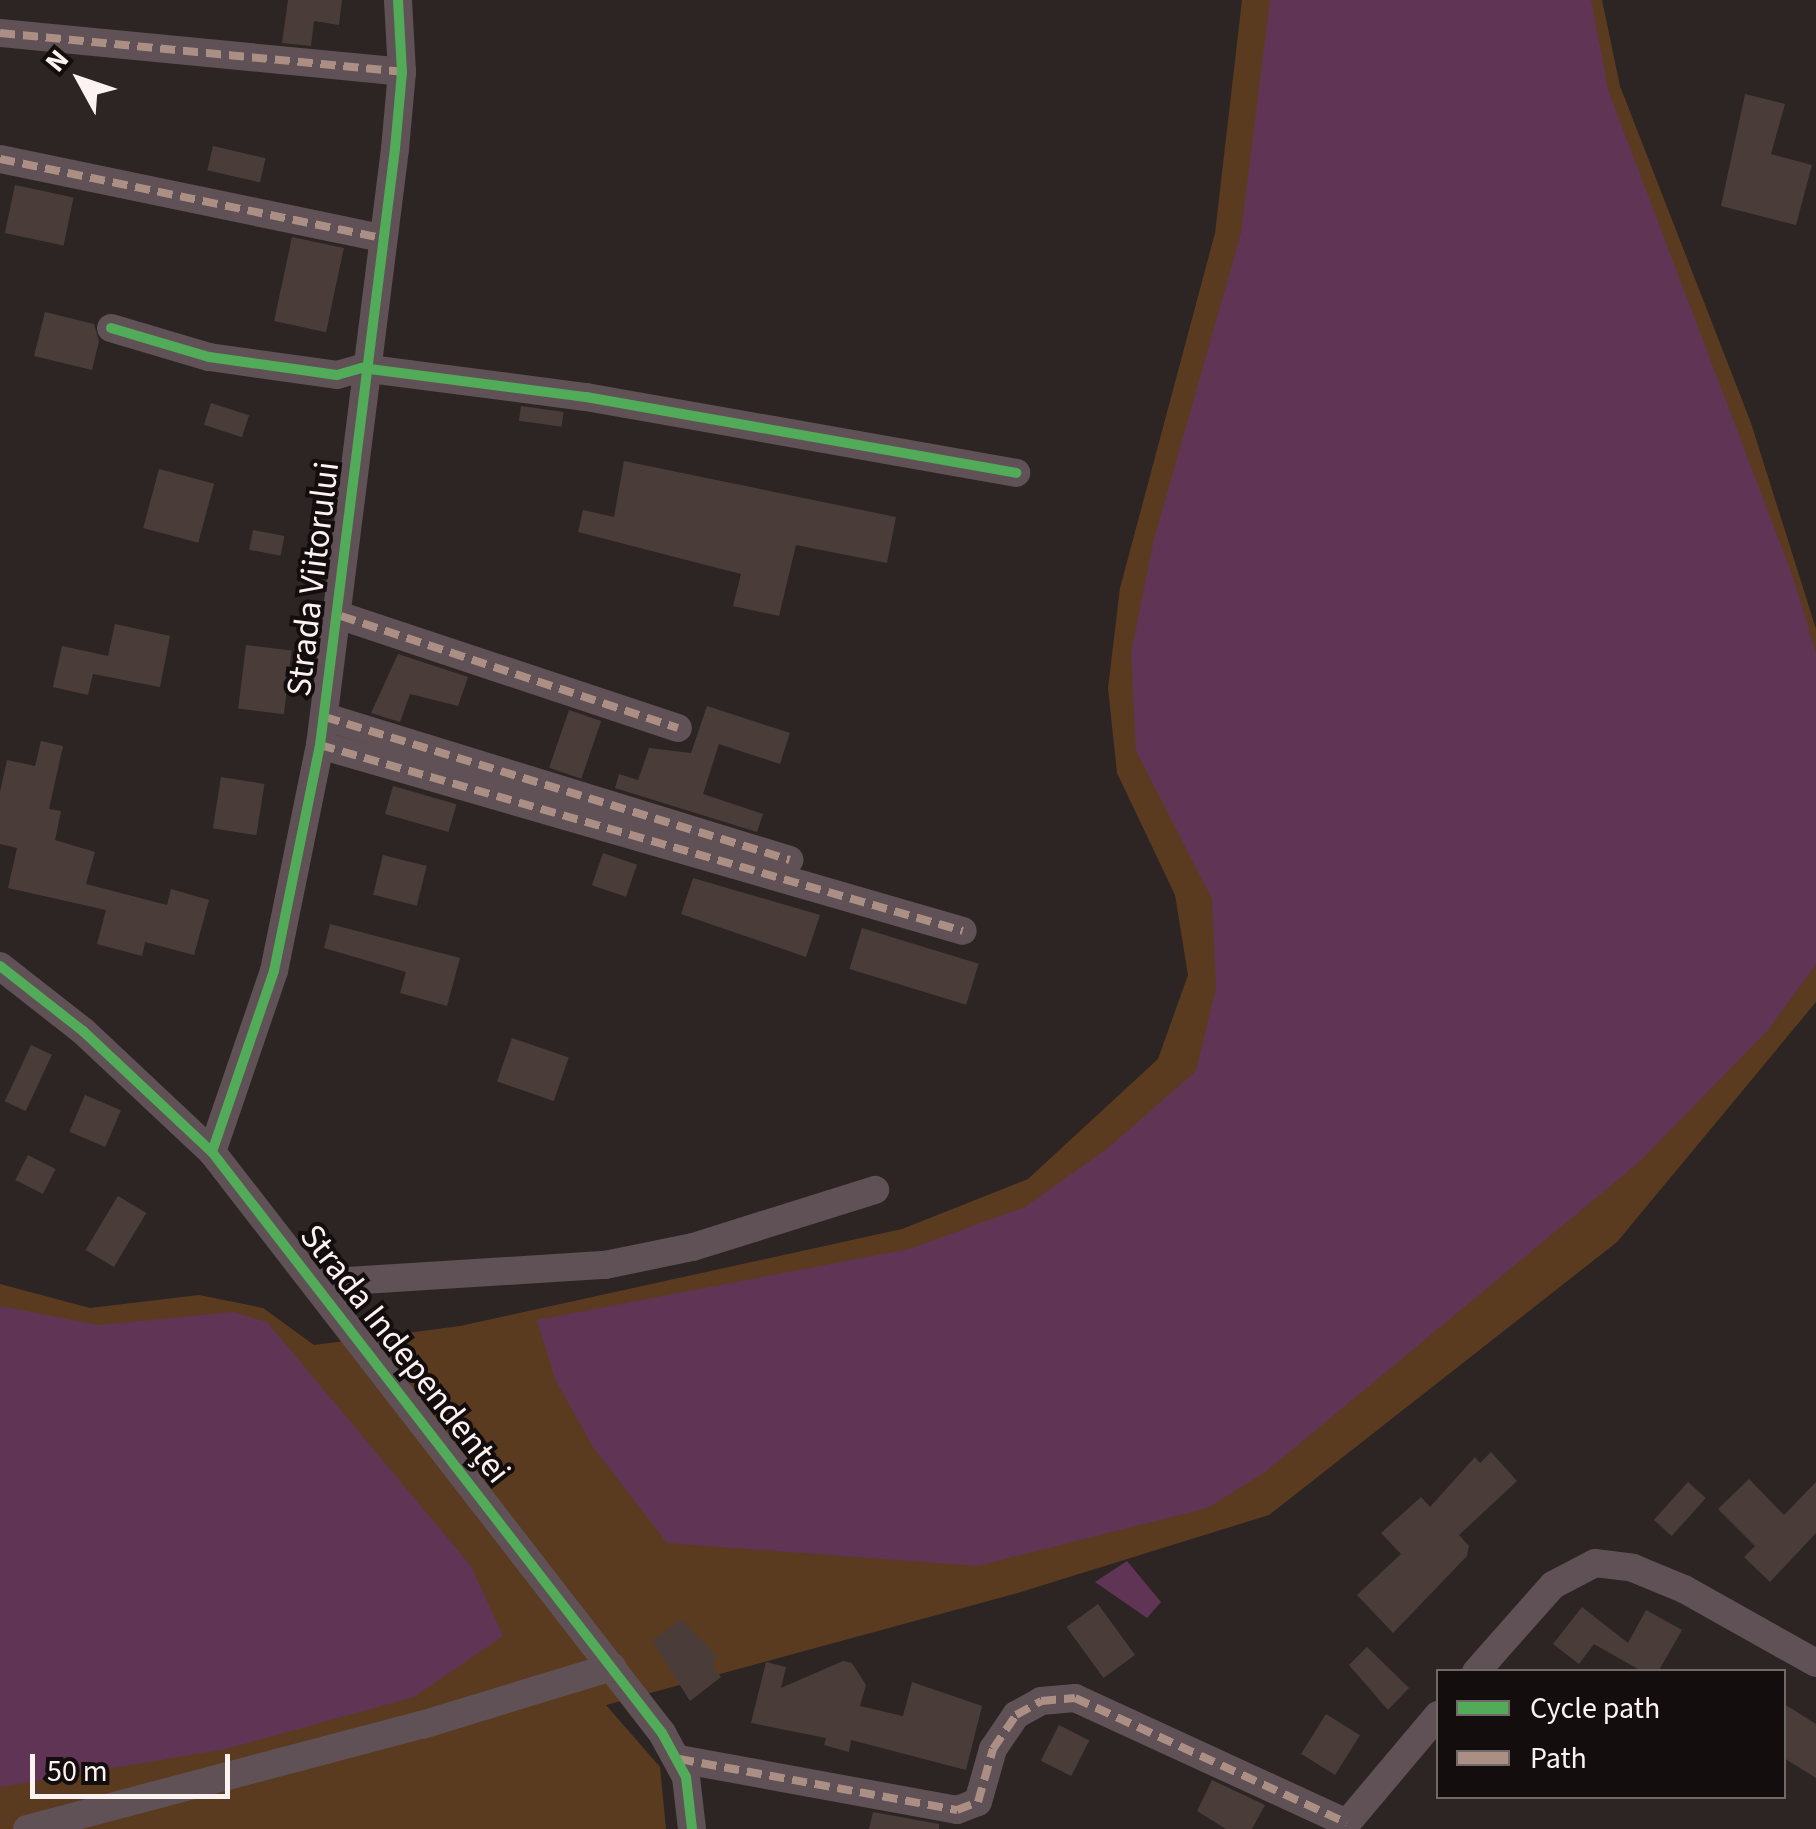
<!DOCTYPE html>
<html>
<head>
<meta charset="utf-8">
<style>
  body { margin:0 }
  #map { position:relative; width:1816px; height:1829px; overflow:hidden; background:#2c2524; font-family:"Source Sans 3",sans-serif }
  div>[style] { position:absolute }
  .green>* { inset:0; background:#5b3b1f }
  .water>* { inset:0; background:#603455 }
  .building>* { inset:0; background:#4a3d39; transform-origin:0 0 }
  .minor>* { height:28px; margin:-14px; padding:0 14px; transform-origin:14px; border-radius:14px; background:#5f5155 }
  .quiet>* { height:8px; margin-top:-4px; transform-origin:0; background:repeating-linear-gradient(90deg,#ac8f84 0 15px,transparent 0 23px) }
  .cycleway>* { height:10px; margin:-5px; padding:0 5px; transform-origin:5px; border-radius:5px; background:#51ab58 }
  span { translate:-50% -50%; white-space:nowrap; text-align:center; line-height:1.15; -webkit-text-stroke:8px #130d0d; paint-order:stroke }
  .street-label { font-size:35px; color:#fbf2f1 }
  .legend { position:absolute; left:1436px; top:1669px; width:350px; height:130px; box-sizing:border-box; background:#130d0d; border:2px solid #706968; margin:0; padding:12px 18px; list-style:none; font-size:30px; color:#fbf2f1 }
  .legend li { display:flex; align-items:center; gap:20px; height:50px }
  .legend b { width:50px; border:2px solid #706968 }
  .north { position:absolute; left:30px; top:30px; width:100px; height:100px; -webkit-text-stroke:8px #130d0d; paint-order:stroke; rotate:310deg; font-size:28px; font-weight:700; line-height:40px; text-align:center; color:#fbf2f1 }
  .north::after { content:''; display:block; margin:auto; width:35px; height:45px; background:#fbf2f1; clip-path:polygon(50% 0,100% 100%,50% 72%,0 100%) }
  .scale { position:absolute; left:30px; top:1754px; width:200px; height:45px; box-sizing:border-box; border:5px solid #fbf2f1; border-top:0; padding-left:12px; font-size:30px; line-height:35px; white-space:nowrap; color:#fbf2f1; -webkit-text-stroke:8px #130d0d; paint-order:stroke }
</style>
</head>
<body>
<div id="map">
  <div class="green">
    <div style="clip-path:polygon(1242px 0,1602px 0,1620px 86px,1751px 423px,1816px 629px,1816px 1002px,1617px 1242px,1269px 1515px,1014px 1594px,606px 1705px,660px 1767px,666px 1829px,0 1829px,0 1284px,90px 1308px,199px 1295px,263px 1308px,314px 1345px,460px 1326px,902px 1229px,1028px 1179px,1158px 1059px,1188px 975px,1175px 895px,1117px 773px,1108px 688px,1120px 588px,1215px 233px)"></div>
  </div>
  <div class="water">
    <div style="clip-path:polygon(1270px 0,1591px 0,1608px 90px,1794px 580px,1816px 654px,1816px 964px,1768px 1030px,1638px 1163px,1264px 1473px,1207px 1508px,977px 1566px,667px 1543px,593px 1447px,555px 1379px,537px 1320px,909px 1249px,1025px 1207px,1108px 1148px,1196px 1071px,1216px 988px,1212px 899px,1136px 751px,1131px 653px,1153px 543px,1241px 233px)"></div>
    <div style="clip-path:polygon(0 1306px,98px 1325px,233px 1312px,267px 1322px,471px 1566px,503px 1636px,414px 1697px,226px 1749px,0 1787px)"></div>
    <div style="clip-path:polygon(1127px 1561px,1161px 1602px,1147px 1618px,1095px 1582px)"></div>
  </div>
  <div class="building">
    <div style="clip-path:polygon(288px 0,342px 0,339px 25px,314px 21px,311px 46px,282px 43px)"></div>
    <div style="clip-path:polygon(1745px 94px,1785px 104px,1771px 154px,1812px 165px,1796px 225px,1721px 206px)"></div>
    <div style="left:213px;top:146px;width:54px;height:25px;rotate:13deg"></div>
    <div style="left:15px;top:185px;width:60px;height:49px;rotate:12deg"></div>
    <div style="left:292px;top:237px;width:53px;height:86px;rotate:12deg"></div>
    <div style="clip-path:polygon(45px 312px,94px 324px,99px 341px,92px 370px,34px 356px)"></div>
    <div style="left:211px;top:403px;width:40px;height:23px;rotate:18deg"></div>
    <div style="left:521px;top:406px;width:43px;height:15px;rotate:8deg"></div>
    <div style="clip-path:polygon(624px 461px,896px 517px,887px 563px,796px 545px,779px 616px,733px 606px,741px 574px,578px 532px,583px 510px,614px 517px)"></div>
    <div style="left:159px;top:469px;width:57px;height:61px;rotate:15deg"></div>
    <div style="left:253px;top:530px;width:32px;height:20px;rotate:11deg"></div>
    <div style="clip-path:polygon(115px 624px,170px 636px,160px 687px,93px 674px,88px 695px,53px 687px,62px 646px,108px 656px)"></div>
    <div style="left:246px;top:645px;width:46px;height:64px;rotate:7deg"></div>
    <div style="clip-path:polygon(398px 654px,468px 677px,458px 706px,410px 694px,400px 722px,371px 713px)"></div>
    <div style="clip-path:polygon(707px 706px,790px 733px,780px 764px,719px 744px,703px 794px,763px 814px,757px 832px,615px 788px,619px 774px,638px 780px,649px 748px,691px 753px)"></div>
    <div style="left:569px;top:710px;width:34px;height:61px;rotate:19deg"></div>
    <div style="clip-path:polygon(41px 741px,63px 746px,49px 809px,61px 811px,55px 840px,95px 852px,86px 884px,167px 905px,171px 889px,209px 900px,194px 955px,145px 942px,142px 956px,97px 944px,106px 910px,8px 888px,17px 848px,0 844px,0 792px,7px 760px,35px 766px)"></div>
    <div style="left:221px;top:777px;width:44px;height:52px;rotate:9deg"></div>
    <div style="left:393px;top:786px;width:66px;height:29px;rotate:16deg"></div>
    <div style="left:603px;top:853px;width:36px;height:34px;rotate:19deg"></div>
    <div style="left:383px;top:855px;width:45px;height:41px;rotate:14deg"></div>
    <div style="clip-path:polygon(693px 878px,820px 915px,806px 957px,681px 914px)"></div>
    <div style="clip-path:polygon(330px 924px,460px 958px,447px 1006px,400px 993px,406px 972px,324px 948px)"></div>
    <div style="left:862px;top:928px;width:122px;height:43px;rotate:17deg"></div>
    <div style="left:512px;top:1038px;width:60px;height:46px;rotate:19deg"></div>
    <div style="left:31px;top:1045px;width:23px;height:62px;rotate:25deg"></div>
    <div style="left:85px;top:1095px;width:39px;height:40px;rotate:23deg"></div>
    <div style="left:28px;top:1155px;width:31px;height:28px;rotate:27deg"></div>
    <div style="left:118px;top:1196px;width:33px;height:63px;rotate:31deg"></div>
    <div style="clip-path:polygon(1491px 1452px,1517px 1481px,1459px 1535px,1469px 1546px,1467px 1556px,1393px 1633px,1357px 1595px,1401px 1554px,1381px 1533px,1421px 1497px,1430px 1507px,1475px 1457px,1480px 1463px)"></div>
    <div style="clip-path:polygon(1749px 1479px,1784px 1515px,1816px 1482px,1816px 1533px,1770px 1582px,1744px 1557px,1755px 1546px,1718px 1509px)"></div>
    <div style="left:1688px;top:1482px;width:24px;height:51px;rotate:42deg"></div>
    <div style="left:1098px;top:1604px;width:63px;height:39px;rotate:54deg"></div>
    <div style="clip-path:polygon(1582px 1607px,1628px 1643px,1646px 1610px,1682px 1630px,1658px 1672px,1643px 1672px,1594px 1644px,1579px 1664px,1553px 1644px)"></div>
    <div style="clip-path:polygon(681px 1619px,717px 1656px,712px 1665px,721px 1677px,690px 1701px,652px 1641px)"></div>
    <div style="clip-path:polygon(1367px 1647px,1409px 1688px,1388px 1710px,1349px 1665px)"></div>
    <div style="clip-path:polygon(843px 1661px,852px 1663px,866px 1685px,860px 1706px,903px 1716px,912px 1682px,982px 1706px,966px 1770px,851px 1740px,849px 1752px,824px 1745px,826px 1738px,751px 1723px,766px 1662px,786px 1667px,781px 1688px)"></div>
    <div style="clip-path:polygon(1784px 1704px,1816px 1724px,1816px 1778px,1784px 1758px)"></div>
    <div style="left:1326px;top:1714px;width:40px;height:47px;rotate:32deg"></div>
    <div style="left:1059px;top:1725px;width:34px;height:40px;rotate:27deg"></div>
    <div style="clip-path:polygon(1212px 1780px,1265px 1805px,1252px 1829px,1226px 1829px,1197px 1811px)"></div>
    <div style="clip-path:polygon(873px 1812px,939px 1824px,939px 1829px,869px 1829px)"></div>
  </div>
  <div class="minor">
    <div style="left:0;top:33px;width:404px;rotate:5.5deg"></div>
    <div style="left:0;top:159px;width:390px;rotate:11.7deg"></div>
    <div style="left:111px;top:328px;width:102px;rotate:16.5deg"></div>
    <div style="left:209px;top:357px;width:129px;rotate:8deg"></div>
    <div style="left:337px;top:375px;width:26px;rotate:-16deg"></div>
    <div style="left:362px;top:368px;width:226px;rotate:7.4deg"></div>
    <div style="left:586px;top:397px;width:437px;rotate:10deg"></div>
    <div style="left:341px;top:616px;width:355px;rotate:18.4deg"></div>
    <div style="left:325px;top:717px;width:486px;rotate:17.1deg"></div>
    <div style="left:320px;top:745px;width:669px;rotate:16.13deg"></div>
    <div style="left:0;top:966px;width:105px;rotate:38.1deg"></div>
    <div style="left:83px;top:1031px;width:177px;rotate:43.2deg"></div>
    <div style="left:212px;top:1152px;width:735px;rotate:52.24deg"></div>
    <div style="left:662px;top:1733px;width:50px;rotate:61.4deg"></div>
    <div style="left:686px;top:1777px;width:52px;rotate:83.4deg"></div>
    <div style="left:212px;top:1152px;width:191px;rotate:-71.1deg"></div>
    <div style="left:274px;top:971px;width:231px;rotate:-78.5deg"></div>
    <div style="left:320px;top:745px;width:601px;rotate:-82.83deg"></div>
    <div style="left:395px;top:149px;width:77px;rotate:-84.8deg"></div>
    <div style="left:402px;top:72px;width:72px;rotate:-93.2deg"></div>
    <div style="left:316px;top:1283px;width:290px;rotate:-3.6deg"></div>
    <div style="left:605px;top:1265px;width:90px;rotate:-11.6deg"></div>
    <div style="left:693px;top:1247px;width:191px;rotate:-17.4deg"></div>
    <div style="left:1476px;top:1672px;width:116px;rotate:-48.5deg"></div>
    <div style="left:1553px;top:1585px;width:47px;rotate:-27.6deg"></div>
    <div style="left:1595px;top:1563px;width:38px;rotate:7deg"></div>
    <div style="left:1633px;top:1568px;width:55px;rotate:22.4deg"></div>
    <div style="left:1684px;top:1589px;width:151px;rotate:29.3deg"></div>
    <div style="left:679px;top:1759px;width:283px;rotate:10.4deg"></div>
    <div style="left:957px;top:1810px;width:22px;rotate:-21deg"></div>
    <div style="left:978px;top:1802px;width:55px;rotate:-74.2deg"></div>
    <div style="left:993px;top:1749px;width:41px;rotate:-55.9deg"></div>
    <div style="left:1016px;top:1715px;width:29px;rotate:-29deg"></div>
    <div style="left:1041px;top:1701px;width:34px;rotate:-5deg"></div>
    <div style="left:1075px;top:1698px;width:299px;rotate:24.7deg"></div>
    <div style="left:27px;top:1829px;width:408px;rotate:-14.8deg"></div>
    <div style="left:422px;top:1725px;width:199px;rotate:-17deg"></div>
    <div style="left:1342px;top:1829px;width:149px;rotate:-49.9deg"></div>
  </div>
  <div class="quiet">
    <div style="left:0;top:33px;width:404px;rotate:5.5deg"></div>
    <div style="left:0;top:159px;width:390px;rotate:11.7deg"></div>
    <div style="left:341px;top:616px;width:355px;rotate:18.4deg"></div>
    <div style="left:325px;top:717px;width:486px;rotate:17.1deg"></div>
    <div style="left:320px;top:745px;width:669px;rotate:16.13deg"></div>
    <div style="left:679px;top:1759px;width:283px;rotate:10.4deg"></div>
    <div style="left:957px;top:1810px;width:22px;rotate:-21deg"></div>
    <div style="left:978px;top:1802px;width:55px;rotate:-74.2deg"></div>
    <div style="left:993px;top:1749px;width:41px;rotate:-55.9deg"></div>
    <div style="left:1016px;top:1715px;width:29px;rotate:-29deg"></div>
    <div style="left:1041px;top:1701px;width:34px;rotate:-5deg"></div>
    <div style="left:1075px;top:1698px;width:299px;rotate:24.7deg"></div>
  </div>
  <div class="cycleway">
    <div style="left:111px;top:328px;width:102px;rotate:16.5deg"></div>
    <div style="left:209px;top:357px;width:129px;rotate:8deg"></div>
    <div style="left:337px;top:375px;width:26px;rotate:-16deg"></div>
    <div style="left:362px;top:368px;width:226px;rotate:7.4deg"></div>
    <div style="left:586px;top:397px;width:437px;rotate:10deg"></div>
    <div style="left:0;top:966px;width:105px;rotate:38.1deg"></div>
    <div style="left:83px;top:1031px;width:177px;rotate:43.2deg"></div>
    <div style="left:212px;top:1152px;width:735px;rotate:52.24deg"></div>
    <div style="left:662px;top:1733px;width:50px;rotate:61.4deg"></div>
    <div style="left:686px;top:1777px;width:52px;rotate:83.4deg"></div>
    <div style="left:212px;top:1152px;width:191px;rotate:-71.1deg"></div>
    <div style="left:274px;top:971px;width:231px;rotate:-78.5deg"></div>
    <div style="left:320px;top:745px;width:601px;rotate:-82.83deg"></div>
    <div style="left:395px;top:149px;width:77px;rotate:-84.8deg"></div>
    <div style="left:402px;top:72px;width:72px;rotate:-93.2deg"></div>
  </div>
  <div class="street-label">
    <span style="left:313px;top:579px;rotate:-83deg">Strada Viitorului</span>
    <span style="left:405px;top:1354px;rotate:52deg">Strada Independenței</span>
  </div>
  <ul class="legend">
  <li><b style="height:12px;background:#51ab58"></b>Cycle path</li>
  <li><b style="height:12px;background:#ac8f84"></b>Path</li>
  </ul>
  <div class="north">N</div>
  <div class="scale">50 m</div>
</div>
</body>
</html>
